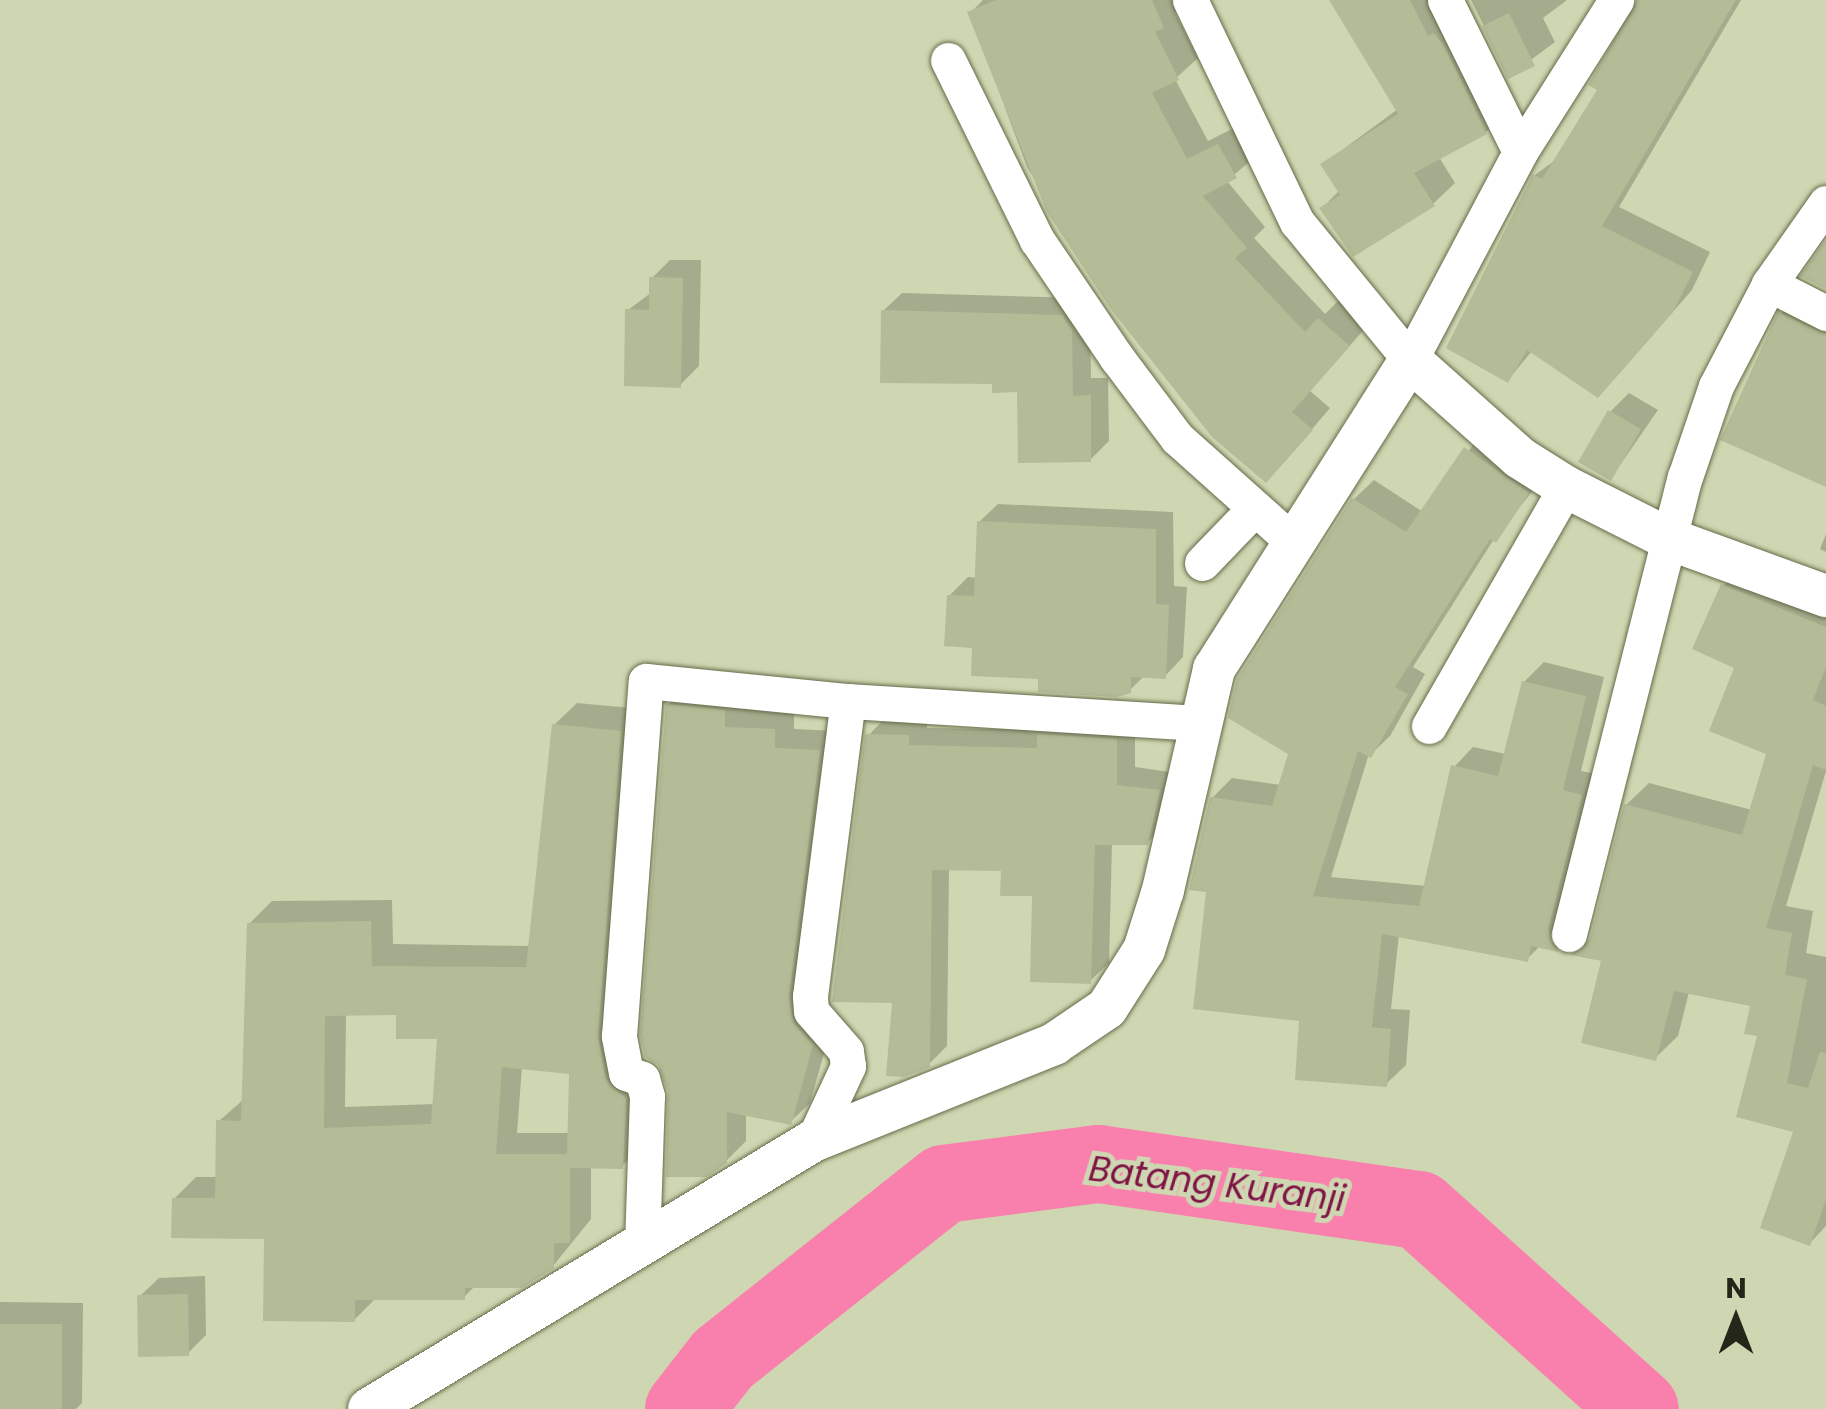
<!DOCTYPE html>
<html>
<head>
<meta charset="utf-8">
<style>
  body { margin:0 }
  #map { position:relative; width:1826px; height:1409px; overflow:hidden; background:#ced7b1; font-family:Poppins,sans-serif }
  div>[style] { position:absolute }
  .shadow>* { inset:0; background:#0003 }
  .river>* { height:78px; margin:-39px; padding:0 39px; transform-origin:39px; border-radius:39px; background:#f980ac }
  .building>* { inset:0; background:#b3bc97; transform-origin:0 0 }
  .roads { filter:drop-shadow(0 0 2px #656c4a) drop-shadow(0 0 2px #656c4a) }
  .minor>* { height:35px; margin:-17.5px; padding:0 17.5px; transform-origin:17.5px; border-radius:17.5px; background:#fff }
  .tertiary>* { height:42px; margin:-21px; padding:0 21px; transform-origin:21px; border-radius:21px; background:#fff }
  span { translate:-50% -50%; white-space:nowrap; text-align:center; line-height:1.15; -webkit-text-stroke:10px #ced7b1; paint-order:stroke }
  .water-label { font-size:35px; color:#811447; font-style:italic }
  .north { position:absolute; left:1686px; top:1269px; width:100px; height:100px; -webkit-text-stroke:8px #ced7b1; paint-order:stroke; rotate:0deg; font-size:28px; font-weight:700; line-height:40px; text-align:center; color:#232618 }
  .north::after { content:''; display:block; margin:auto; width:35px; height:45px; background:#232618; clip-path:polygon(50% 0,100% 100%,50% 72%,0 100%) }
</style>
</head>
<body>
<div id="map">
  <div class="shadow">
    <div style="clip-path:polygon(983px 0,1180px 0,1175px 13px,1198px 58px,1175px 79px,1208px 141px,1238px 126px,1255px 157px,1227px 181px,1265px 227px,1254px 238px,1325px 314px,1339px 300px,1368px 325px,1310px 391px,1330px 408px,1286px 460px,1113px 307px,1027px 167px,970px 13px)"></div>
    <div style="clip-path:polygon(1335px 0,1453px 0,1508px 110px,1486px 132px,1439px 157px,1455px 183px,1433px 204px,1322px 208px,1340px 190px,1323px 164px,1398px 109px)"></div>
    <div style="clip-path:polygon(1471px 0,1567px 0,1543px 18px,1555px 42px,1509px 76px)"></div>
    <div style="clip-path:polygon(1641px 0,1741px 0,1619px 207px,1710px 252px,1692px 290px,1617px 376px,1532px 351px,1508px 380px,1535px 175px,1558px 158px,1600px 89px)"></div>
    <div style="clip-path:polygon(670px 260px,701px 260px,699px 366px,680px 385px,628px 310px,652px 292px,652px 278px)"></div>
    <div style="clip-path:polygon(902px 293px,1081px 298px,1090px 311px,1091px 378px,1108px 378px,1109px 441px,1090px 460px,1019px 390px,995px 382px,883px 311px)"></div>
    <div style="clip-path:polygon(1801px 293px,1826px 305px,1826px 484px,1780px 314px)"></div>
    <div style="clip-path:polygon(1629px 393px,1658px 410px,1611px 478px,1610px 412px)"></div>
    <div style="clip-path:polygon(1485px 429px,1547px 473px,1494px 539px,1413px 667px,1425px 674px,1390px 736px,1368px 757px,1331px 877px,1426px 886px,1454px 767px,1473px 747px,1506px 754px,1524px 682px,1544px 662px,1604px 677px,1581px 771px,1601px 775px,1576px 930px,1558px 949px,1541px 945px,1527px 959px,1399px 934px,1391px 1009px,1410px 1010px,1406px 1065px,1386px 1084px,1302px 1019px,1209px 890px,1212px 798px,1232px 778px,1281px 785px,1291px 753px,1240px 680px,1354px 499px,1374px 480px,1423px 512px)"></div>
    <div style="clip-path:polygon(998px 504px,1173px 512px,1174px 586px,1187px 587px,1183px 657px,1165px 676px,1145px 675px,1130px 690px,1041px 677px,975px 646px,949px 596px,968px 577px,978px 578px,979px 522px)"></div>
    <div style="clip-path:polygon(1826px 534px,1826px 552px,1820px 549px)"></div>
    <div style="clip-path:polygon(1745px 563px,1826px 596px,1826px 771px,1786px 906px,1813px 911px,1806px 953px,1826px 957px,1826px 1226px,1810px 1243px,1796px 1130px,1753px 1004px,1689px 992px,1678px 1036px,1655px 1058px,1593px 937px,1626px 805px,1649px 783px,1752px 810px,1769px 752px,1737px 667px,1723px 586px)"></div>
    <div style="clip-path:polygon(688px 686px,794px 710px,794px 729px,839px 731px,808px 976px,832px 1025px,810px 1103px,790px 1122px,746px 1113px,746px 1141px,726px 1161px,668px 705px)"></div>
    <div style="clip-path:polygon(evenodd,577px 703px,642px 709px,619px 1011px,644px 1144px,622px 1166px,591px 1165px,591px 1219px,553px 1266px,476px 1285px,464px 1297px,377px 1297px,354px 1320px,267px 1236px,174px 1199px,196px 1177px,218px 1177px,219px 1121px,244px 1099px,249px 924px,272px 901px,392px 900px,393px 944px,530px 946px,554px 725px,577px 703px,399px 1013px,440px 1037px,435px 1104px,345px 1107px,346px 1014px,399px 1013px,577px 703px,522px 1066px,571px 1071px,570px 1133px,517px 1133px,522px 1066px)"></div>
    <div style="clip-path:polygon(886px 717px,927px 718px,927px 728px,1045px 730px,1135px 722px,1135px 767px,1177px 773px,1166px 824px,1147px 843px,1112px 843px,1109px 963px,1090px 981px,1034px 893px,1003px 868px,949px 868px,947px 1046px,928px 1065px,894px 1000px,868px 736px)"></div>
    <div style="clip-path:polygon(205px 1276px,206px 1335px,188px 1353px,140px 1296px,159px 1278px)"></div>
    <div style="clip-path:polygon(0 1302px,83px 1303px,82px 1403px,76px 1409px,0 1409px)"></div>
  </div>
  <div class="river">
    <div style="left:684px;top:1409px;width:63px;rotate:-52deg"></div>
    <div style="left:723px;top:1359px;width:282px;rotate:-38.4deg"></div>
    <div style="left:944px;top:1184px;width:156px;rotate:-7.4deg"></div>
    <div style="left:1099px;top:1164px;width:323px;rotate:8.2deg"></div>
    <div style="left:1419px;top:1210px;width:297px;rotate:42deg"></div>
  </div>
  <div class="building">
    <div style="clip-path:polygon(996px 0,1152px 0,1164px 28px,1155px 32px,1179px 80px,1152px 93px,1187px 159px,1218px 144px,1237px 178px,1203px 196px,1247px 248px,1235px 258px,1305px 332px,1318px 318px,1350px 346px,1292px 412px,1313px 430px,1266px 483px,1212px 437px,1110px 308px,1047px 212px,967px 12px)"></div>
    <div style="clip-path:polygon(1329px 0,1410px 0,1428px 36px,1434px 33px,1444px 46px,1487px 134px,1414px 173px,1435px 206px,1353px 257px,1319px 208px,1340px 195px,1320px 164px,1398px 114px)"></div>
    <div style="clip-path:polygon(1637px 0,1736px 0,1602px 226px,1693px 272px,1673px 312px,1598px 398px,1527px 350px,1508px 383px,1446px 348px,1533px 174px,1542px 179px,1597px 90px,1588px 85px)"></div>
    <div style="left:1509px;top:13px;width:59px;height:30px;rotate:64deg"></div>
    <div style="clip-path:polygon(1826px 240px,1826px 289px,1800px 276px)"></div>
    <div style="clip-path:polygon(649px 277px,683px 278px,681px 388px,624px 386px,625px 309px,649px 310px)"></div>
    <div style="clip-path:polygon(881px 310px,1062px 315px,1072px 330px,1073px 396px,1091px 395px,1091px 462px,1018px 463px,1017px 392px,992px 393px,992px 384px,880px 383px)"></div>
    <div style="clip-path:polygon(1778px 312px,1826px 334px,1826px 487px,1720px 440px)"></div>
    <div style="left:1608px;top:410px;width:38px;height:60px;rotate:30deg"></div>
    <div style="clip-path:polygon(1464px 447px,1529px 493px,1496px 543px,1490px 539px,1395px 687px,1408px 694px,1371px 758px,1358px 751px,1313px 896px,1419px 906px,1451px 765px,1498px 776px,1522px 681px,1586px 696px,1563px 790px,1582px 795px,1548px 929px,1558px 952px,1531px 946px,1528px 962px,1382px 934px,1372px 1027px,1391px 1029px,1387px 1087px,1295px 1080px,1299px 1021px,1193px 1009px,1206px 892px,1189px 890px,1210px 797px,1272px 806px,1288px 754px,1228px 718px,1237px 679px,1352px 498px,1406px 532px)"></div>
    <div style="clip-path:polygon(977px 521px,1156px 529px,1156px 604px,1169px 605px,1166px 679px,1131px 677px,1131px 693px,1117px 697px,1038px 692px,1038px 679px,971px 676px,972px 648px,944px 646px,947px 595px,974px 596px)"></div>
    <div style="clip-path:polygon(1721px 584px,1826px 627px,1826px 667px,1813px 700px,1826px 706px,1826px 770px,1813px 765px,1766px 928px,1792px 933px,1785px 975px,1807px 979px,1787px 1083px,1808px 1088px,1820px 1052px,1826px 1053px,1826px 1199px,1810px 1246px,1760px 1228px,1793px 1132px,1736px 1117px,1757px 1036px,1744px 1034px,1750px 1006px,1674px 991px,1656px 1061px,1581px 1043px,1601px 961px,1571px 955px,1590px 939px,1624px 804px,1742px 835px,1766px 754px,1709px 731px,1734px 668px,1692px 649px)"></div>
    <div style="clip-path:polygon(666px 704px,725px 710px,725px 727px,775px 729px,775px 748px,820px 750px,789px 997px,794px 1024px,813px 1045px,791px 1125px,727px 1112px,727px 1163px,706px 1177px,666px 1177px,668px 1091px,658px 1065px,645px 1057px,640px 1035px)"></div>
    <div style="clip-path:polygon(evenodd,552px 724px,621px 731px,598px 1035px,605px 1078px,626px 1099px,623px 1169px,570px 1168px,570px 1243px,554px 1243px,554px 1268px,522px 1288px,465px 1288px,465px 1300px,355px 1300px,355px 1322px,263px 1321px,264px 1239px,171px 1238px,172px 1198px,215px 1198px,216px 1120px,241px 1121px,247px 923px,371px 921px,372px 966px,526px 967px,552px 724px,396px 1015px,396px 1039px,437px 1039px,431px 1124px,324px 1128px,325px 1016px,396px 1015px,552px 724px,502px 1067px,569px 1074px,567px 1154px,496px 1154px,502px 1067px)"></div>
    <div style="clip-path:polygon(865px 734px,909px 735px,909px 745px,1037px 748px,1037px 734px,1117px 739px,1117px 785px,1160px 790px,1148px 845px,1095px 845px,1091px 984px,1030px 982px,1032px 896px,1000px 896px,1001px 871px,932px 870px,930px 1067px,904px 1077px,886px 1076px,892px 1003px,832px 1002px)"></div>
    <div style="left:188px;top:1294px;width:62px;height:51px;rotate:89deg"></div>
    <div style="left:0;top:1324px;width:62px;height:85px"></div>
  </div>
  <div class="roads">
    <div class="minor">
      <div style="left:1190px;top:0;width:246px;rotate:64.3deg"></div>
      <div style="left:1297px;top:222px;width:178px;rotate:50.7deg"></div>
      <div style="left:1410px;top:360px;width:235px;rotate:-62.1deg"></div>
      <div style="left:1520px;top:152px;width:180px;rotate:-57.7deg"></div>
      <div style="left:1445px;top:0;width:169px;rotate:63.7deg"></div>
      <div style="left:948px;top:60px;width:201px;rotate:63.7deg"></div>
      <div style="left:1037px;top:240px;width:143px;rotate:55.9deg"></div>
      <div style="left:1117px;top:358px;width:100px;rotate:53.1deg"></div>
      <div style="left:1177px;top:438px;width:154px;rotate:41.8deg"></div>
      <div style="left:1769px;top:284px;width:64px;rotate:27deg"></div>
      <div style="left:1202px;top:563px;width:72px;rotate:-46.1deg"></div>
      <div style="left:1429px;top:726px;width:275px;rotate:-60.2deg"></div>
      <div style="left:1569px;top:934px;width:471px;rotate:-75.8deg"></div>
      <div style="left:1685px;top:477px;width:96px;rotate:-71.2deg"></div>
      <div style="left:1716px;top:386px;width:115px;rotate:-62.5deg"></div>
      <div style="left:1769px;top:284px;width:99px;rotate:-54.9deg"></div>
      <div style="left:813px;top:1141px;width:83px;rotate:-65deg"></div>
      <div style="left:848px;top:1066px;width:15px;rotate:-98deg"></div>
      <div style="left:846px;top:1051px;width:53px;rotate:-131.2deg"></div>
      <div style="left:811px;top:1011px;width:15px;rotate:-94deg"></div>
      <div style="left:810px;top:996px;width:297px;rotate:-82.7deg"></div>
      <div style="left:848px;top:701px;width:350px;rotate:3.6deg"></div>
      <div style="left:642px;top:1246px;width:150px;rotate:-88.1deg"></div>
      <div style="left:647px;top:1096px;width:18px;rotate:-106deg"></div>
      <div style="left:642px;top:1079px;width:17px;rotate:-159deg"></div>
      <div style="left:626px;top:1073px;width:38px;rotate:-101deg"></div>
      <div style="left:619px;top:1036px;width:356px;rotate:-85.7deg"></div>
      <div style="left:646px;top:681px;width:203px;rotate:5.7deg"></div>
    </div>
    <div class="tertiary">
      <div style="left:369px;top:1409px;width:519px;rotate:-31.12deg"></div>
      <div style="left:813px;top:1141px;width:260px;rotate:-21.9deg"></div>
      <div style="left:1054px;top:1044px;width:64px;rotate:-34.2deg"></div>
      <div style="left:1107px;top:1008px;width:69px;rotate:-57.5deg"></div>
      <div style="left:1144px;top:950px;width:63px;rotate:-72.4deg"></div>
      <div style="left:1163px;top:890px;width:227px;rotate:-77deg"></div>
      <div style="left:1214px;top:669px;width:366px;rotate:-57.6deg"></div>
      <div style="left:1410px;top:360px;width:147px;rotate:41.7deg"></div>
      <div style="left:1520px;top:458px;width:54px;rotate:32.2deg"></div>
      <div style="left:1566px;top:487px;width:115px;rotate:26.8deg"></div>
      <div style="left:1669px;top:539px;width:167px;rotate:20deg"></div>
    </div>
  </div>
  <div class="water-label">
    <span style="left:1217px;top:1184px;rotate:7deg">Batang Kuranji</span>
  </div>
  <div class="north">N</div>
</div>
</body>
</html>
